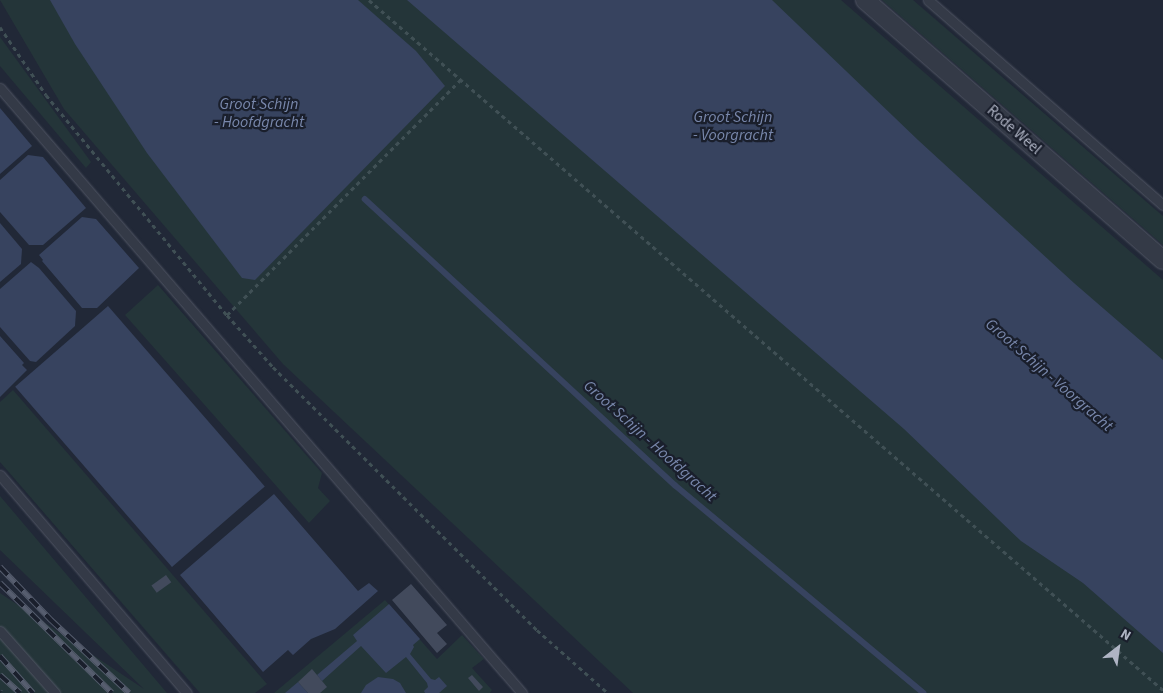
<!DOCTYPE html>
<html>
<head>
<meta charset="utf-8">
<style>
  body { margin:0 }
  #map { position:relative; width:1163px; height:693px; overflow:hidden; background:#212837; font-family:"Source Sans 3",sans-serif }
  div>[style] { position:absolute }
  .green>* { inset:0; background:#243539 }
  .water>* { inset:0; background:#37435f; transform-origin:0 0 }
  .stream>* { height:5.5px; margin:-2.75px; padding:0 2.75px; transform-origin:2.75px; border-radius:2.75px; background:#37435f }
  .building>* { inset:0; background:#424a5c; transform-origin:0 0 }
  .path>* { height:3px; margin-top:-1.5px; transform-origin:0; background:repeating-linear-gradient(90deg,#405055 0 4px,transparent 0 8px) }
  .roads { filter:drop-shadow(0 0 1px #525765) drop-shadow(0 0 1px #525765) }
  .lane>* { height:9px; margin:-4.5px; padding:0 4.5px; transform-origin:4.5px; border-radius:4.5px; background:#343a47 }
  .street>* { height:18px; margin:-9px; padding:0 9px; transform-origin:9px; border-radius:9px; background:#343a47 }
  .rail>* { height:5.5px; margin-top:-2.75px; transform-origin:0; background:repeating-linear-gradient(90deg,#1a1f2c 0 11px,#565d6e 0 22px); box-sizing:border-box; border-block:1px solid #565d6e }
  span { translate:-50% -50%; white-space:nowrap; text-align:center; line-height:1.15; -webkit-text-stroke:4.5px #1a1f2c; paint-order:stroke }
  .street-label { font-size:15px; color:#afb4c4 }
  .water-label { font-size:16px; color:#7887ab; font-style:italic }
  .north { position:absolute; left:1093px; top:623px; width:50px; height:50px; -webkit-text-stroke:4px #1a1f2c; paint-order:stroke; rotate:30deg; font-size:14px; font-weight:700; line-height:20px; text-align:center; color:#afb4c4 }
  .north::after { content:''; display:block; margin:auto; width:18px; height:22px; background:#afb4c4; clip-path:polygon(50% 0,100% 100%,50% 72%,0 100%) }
</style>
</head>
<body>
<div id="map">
  <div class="green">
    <div style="clip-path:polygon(0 0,841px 0,1163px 280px,1163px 693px,633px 693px,283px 364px,64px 109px)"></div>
    <div style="clip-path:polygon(882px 0,913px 0,1163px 216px,1163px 245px)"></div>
    <div style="clip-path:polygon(0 37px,91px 162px,86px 168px,0 66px)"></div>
    <div style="clip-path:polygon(158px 285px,322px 473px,318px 488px,330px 501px,309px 523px,125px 315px)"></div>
    <div style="clip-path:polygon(13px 390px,267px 684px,255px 693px,200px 693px,0 462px,0 402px)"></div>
    <div style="clip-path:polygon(0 496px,167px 693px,0 693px,0 593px,144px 689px,0 550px)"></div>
    <div style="clip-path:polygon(385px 600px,437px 659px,462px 635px,484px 659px,472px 668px,492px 690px,490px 693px,274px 693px)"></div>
  </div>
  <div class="water">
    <div style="clip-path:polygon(50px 0,358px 0,416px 51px,445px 86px,255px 280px,242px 278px,147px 153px,75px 44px)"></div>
    <div style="clip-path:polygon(407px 0,772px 0,918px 140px,1074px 283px,1163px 360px,1163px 653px,1083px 583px,1021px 541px,904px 429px)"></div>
    <div style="clip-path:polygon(0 108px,32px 146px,0 174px)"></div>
    <div style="clip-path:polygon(28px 155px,43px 157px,86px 208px,43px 245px,29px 245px,0 212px,0 180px)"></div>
    <div style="clip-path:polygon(82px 217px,96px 219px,139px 268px,97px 308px,82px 308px,42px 261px,43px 260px,39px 255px)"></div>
    <div style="clip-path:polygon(0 223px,22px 249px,21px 264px,0 282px)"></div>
    <div style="clip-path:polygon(31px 262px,39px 268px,76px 311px,75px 326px,36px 362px,30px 361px,0 327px,0 289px)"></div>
    <div style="left:108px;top:306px;width:239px;height:123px;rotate:49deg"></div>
    <div style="clip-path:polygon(0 336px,24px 363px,22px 365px,27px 370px,0 397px)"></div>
    <div style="clip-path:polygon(274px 494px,358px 591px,369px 583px,378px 591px,335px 629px,311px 639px,293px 655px,288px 650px,263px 672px,180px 575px)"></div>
    <div style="clip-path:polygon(389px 604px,420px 639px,413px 645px,414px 647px,410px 654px,431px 679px,435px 680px,439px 677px,447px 686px,439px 693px,425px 693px,424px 691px,428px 687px,427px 683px,406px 657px,386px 673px,361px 646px,322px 681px,317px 675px,357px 641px,353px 635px)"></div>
    <div style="clip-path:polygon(378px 677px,393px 679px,400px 683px,406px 693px,361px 693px,366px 685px)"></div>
    <div style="clip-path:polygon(298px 682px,308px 693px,285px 693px)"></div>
  </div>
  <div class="stream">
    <div style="left:365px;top:199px;width:422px;rotate:42.7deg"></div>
    <div style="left:675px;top:485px;width:324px;rotate:39.9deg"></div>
  </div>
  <div class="building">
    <div style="left:166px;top:575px;width:9px;height:18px;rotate:54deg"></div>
    <div style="clip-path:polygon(411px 584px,447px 625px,437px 633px,447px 644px,437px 653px,392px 600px)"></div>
    <div style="clip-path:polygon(312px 669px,327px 687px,320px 693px,308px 693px,298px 682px)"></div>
    <div style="clip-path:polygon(472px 675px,483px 687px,479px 691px,468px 678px)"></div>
  </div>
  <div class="path">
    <div style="left:369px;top:0;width:1052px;rotate:40.99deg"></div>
    <div style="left:0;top:27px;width:82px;rotate:55.9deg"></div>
    <div style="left:46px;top:95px;width:285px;rotate:50.6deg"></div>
    <div style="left:227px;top:315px;width:69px;rotate:48.5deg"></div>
    <div style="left:273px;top:367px;width:373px;rotate:44.9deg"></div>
    <div style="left:537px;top:630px;width:95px;rotate:41.6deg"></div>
    <div style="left:227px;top:315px;width:331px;rotate:-45.2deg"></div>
  </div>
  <div class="roads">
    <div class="lane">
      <div style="left:928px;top:0;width:312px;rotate:41.1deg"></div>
      <div style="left:0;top:88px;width:799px;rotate:49.21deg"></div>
      <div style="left:0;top:475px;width:287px;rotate:49.4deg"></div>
      <div style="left:0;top:631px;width:83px;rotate:48.4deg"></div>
    </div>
    <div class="street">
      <div style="left:865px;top:0;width:395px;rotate:41.1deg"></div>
    </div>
  </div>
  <div class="rail">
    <div style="left:0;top:567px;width:74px;rotate:46.1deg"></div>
    <div style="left:51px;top:620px;width:107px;rotate:43.1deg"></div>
    <div style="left:0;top:583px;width:157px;rotate:44.5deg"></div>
    <div style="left:0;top:656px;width:50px;rotate:48.3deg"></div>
    <div style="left:0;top:675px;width:27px;rotate:42deg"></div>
    <div style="left:0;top:692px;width:1px;rotate:45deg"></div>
  </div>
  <div class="street-label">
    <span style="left:1014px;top:130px;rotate:41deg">Rode Weel</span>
  </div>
  <div class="water-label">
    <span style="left:259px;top:113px">Groot Schijn<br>- Hoofdgracht</span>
    <span style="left:733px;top:126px">Groot Schijn<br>- Voorgracht</span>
    <span style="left:1049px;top:375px;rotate:41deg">Groot Schijn - Voorgracht</span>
    <span style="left:650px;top:441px;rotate:42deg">Groot Schijn - Hoofdgracht</span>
  </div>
  <div class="north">N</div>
</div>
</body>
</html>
